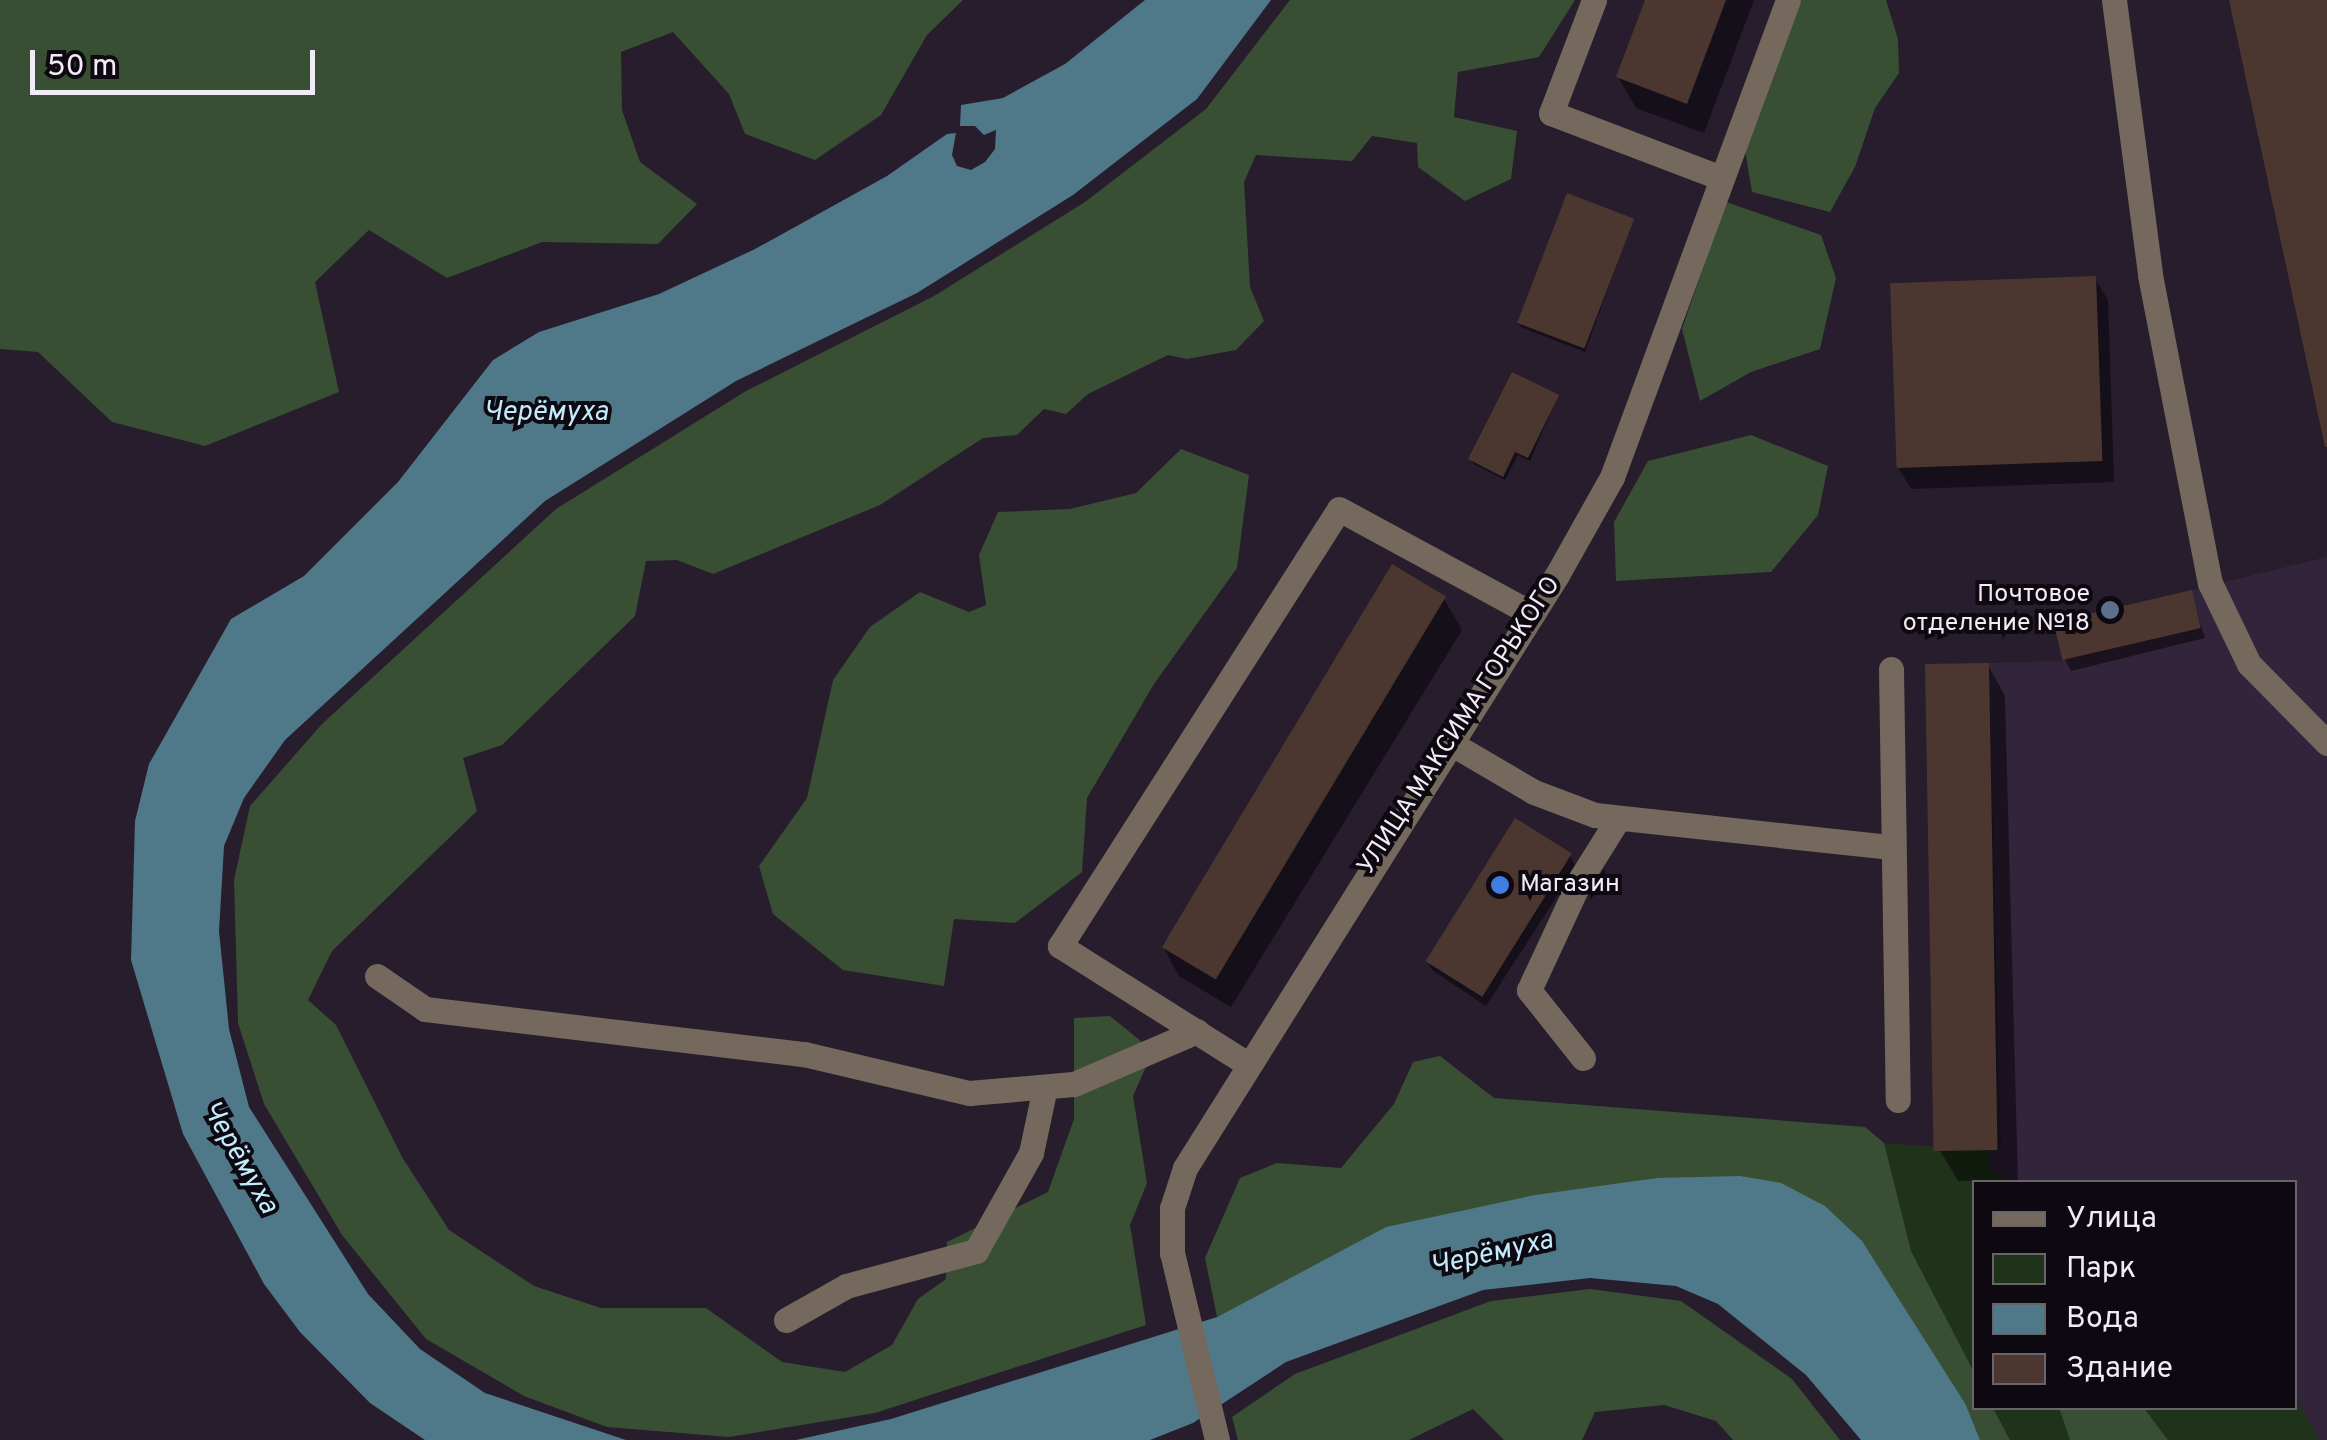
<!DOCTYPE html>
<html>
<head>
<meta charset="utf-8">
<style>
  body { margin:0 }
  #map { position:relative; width:2327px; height:1440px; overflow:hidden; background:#271d2d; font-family:Overpass,sans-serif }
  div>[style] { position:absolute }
  .built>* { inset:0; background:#32253b }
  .green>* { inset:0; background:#1f331b }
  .forest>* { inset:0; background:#384f34 }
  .water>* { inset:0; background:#4f7889 }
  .shadow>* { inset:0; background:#0007 }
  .building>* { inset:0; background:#4c3730; transform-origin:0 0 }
  .minor>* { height:25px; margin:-12.5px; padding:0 12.5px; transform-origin:12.5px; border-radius:12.5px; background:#74695c }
  .dots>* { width:28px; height:28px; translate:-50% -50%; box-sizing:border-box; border:5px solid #0e0910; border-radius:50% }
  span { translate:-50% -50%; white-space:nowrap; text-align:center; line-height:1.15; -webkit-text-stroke:8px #0e0910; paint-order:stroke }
  .poi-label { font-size:25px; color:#f1ebf6 }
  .right { translate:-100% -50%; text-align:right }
  .left { translate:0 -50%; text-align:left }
  .street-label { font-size:25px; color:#f1ebf6 }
  .water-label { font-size:28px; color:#c2ecfe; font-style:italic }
  .legend { position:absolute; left:1972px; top:1180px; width:325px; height:230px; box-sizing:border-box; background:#0e0910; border:2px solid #69636c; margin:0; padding:12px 18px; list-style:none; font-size:30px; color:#f1ebf6 }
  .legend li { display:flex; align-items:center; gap:20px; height:50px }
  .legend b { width:50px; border:2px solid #69636c }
  .scale { position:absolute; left:30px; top:50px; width:285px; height:45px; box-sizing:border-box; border:5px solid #f1ebf6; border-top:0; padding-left:12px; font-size:30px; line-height:35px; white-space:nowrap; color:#f1ebf6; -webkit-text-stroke:8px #0e0910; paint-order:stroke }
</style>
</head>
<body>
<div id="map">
  <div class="built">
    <div style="clip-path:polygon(2327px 557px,2327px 1440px,2319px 1440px,2295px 1396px,2294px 1182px,2017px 1182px,1990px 1170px,1989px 1150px,2001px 1149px,1989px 663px,2062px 661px,2054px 624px)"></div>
  </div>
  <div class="green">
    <div style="clip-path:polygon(1884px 1143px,1989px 1150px,1990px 1170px,2017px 1182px,1974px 1182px,1974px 1372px,1911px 1251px)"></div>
    <div style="clip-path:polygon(2295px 1396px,2319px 1440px,2168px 1440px,2144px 1408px,2294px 1408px)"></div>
    <div style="clip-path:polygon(1993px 1408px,2059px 1408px,2070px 1440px,2010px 1440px)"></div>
  </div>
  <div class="forest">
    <div style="clip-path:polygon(0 0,963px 0,927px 35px,881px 115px,815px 160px,745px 134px,729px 94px,673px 32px,621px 52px,622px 110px,640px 162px,697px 204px,658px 244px,542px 242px,447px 278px,369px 230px,315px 282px,339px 392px,205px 446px,112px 422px,38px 352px,0 349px)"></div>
    <div style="clip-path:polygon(1290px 0,1575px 0,1539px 57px,1458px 72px,1454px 117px,1517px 131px,1511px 179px,1465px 201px,1418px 167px,1417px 143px,1372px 136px,1352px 161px,1256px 155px,1244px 182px,1250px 287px,1264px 321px,1236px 350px,1187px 359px,1168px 355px,1088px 394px,1066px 414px,1044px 409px,1017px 435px,983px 438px,880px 505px,713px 574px,677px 560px,646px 561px,635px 616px,502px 745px,463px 758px,477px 811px,332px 951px,308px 1000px,336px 1025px,402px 1157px,449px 1230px,534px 1286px,601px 1308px,706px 1308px,782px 1362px,845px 1372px,892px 1345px,918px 1299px,946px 1279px,947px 1242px,1048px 1192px,1074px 1119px,1074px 1018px,1110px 1016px,1153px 1051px,1133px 1096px,1147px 1183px,1130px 1225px,1146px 1325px,875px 1413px,729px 1437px,607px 1427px,524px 1396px,426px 1339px,342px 1235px,264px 1104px,238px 1023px,234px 880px,250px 806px,322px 724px,556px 509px,746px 391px,934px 296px,1085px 202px,1206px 109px)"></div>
    <div style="clip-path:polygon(1799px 0,1886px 0,1898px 39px,1899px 73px,1875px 108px,1855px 167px,1830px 212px,1752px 192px,1745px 150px)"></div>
    <div style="clip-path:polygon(1726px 202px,1821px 235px,1836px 278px,1820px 349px,1751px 372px,1700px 401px,1682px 329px)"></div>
    <div style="clip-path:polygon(1751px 435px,1828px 466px,1818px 515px,1771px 572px,1616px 581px,1614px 522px,1648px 461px)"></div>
    <div style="clip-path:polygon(1181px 449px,1249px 475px,1237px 568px,1154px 684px,1087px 798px,1082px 872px,1015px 923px,954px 919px,944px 986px,843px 970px,773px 914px,759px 866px,807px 798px,833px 680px,870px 627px,920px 592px,969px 612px,986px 605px,979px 555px,998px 512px,1070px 509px,1136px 493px)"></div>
    <div style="clip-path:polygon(1440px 1056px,1494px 1098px,1865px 1127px,1884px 1143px,1911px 1251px,1974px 1372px,1974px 1408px,1993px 1408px,2010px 1440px,1980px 1440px,1966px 1405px,1657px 1178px,1387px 1227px,1217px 1317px,1205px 1258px,1240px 1178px,1277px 1163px,1341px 1168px,1394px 1104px,1413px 1062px)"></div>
    <div style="clip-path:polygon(1590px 1289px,1681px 1301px,1792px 1379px,1840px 1440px,1733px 1440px,1716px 1421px,1664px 1405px,1595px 1412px,1582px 1440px,1504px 1440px,1473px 1409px,1409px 1440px,1238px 1440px,1232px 1417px,1295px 1374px,1491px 1301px)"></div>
    <div style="clip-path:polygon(2059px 1408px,2144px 1408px,2168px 1440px,2070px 1440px)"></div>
  </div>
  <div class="water">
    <div style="clip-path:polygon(1145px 0,1271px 0,1197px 99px,1073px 195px,917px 293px,736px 381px,545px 501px,285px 740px,244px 798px,224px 846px,219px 931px,229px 1029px,249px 1107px,368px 1294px,420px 1349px,485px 1393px,626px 1440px,425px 1440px,370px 1403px,300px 1332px,264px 1284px,183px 1134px,131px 960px,135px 821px,149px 764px,231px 619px,304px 576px,398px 482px,493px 360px,539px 332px,659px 294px,755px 249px,887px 176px,947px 134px,956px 133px,952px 155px,957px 166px,971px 170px,985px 162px,995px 149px,996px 130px,984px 135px,975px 126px,960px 126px,961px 105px,1003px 98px,1065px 64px)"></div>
    <div style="clip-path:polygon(1740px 1176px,1781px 1183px,1825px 1206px,1862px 1241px,1966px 1405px,1980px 1440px,1861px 1440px,1806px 1375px,1718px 1304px,1676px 1286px,1590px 1278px,1483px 1290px,1316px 1351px,1286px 1362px,1193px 1423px,1150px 1440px,796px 1440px,891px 1419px,1217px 1317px,1386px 1227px,1535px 1195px,1657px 1178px)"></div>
  </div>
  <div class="shadow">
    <div style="clip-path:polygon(1648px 0,1754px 0,1704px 133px,1636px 108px,1618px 77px)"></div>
    <div style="clip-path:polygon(1632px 221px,1585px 352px,1521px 327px,1518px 322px)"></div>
    <div style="clip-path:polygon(2095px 279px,2108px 300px,2114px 482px,1911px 489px,1898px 467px)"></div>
    <div style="clip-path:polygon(1557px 397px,1530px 461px,1518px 455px,1505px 480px,1474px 464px,1471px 459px)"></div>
    <div style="clip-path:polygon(2191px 593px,2205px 638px,2071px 671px,2065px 660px)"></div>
    <div style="clip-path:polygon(1444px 599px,1462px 630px,1231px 1007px,1179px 976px,1162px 945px)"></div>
    <div style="clip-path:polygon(1988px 665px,2005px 696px,2018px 1180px,1958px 1181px,1940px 1151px)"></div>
    <div style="clip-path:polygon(1570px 856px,1576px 867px,1486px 1006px,1432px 970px,1426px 960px)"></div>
  </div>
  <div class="building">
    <div style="clip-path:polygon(1645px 0,1726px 0,1687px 104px,1616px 77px)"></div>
    <div style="clip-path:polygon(2229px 0,2327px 0,2327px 447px,2325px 447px)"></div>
    <div style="left:1567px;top:193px;width:72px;height:139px;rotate:21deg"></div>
    <div style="left:2096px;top:276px;width:185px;height:206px;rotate:88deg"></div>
    <div style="clip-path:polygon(1512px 372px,1559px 395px,1528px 458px,1515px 452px,1503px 477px,1468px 459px)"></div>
    <div style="left:1392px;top:564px;width:63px;height:447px;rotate:31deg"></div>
    <div style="left:2192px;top:590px;width:39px;height:142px;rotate:77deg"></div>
    <div style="left:1989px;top:663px;width:487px;height:64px;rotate:89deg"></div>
    <div style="left:1515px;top:818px;width:67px;height:169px;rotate:32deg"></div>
  </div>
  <div class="minor">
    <div style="left:1594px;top:0;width:121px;rotate:110.8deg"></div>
    <div style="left:1551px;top:113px;width:182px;rotate:20.9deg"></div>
    <div style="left:2114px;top:0;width:277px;rotate:82.5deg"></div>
    <div style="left:2150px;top:275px;width:314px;rotate:79deg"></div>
    <div style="left:2210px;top:583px;width:90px;rotate:64.3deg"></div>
    <div style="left:2249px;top:664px;width:111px;rotate:45.4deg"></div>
    <div style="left:1891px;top:669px;width:431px;rotate:89.1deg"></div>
    <div style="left:1447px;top:741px;width:101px;rotate:30.4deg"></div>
    <div style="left:1534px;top:792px;width:65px;rotate:20.7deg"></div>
    <div style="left:1595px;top:815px;width:298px;rotate:6.2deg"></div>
    <div style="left:377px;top:976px;width:58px;rotate:34.5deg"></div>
    <div style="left:425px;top:1009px;width:382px;rotate:6.8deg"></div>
    <div style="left:804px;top:1054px;width:170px;rotate:13.3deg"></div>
    <div style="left:969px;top:1093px;width:105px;rotate:-4.9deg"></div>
    <div style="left:1074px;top:1084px;width:134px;rotate:-23.3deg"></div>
    <div style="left:1583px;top:1058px;width:87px;rotate:-128.5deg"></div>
    <div style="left:1529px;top:990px;width:123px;rotate:-65.1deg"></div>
    <div style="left:1581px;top:878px;width:70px;rotate:-57.9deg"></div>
    <div style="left:1246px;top:1063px;width:220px;rotate:-147.8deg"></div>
    <div style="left:1060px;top:946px;width:518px;rotate:-57.44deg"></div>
    <div style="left:1339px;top:509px;width:220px;rotate:28.5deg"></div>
    <div style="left:786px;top:1320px;width:69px;rotate:-29.5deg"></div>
    <div style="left:846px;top:1286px;width:135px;rotate:-15.1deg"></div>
    <div style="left:976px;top:1251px;width:112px;rotate:-60.7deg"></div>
    <div style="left:1031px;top:1153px;width:67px;rotate:-78deg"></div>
    <div style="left:1217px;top:1440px;width:192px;rotate:-103.5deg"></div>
    <div style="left:1172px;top:1253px;width:45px;rotate:-90deg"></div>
    <div style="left:1172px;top:1208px;width:42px;rotate:-72deg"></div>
    <div style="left:1185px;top:1168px;width:700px;rotate:-57.9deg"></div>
    <div style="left:1557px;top:575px;width:112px;rotate:-60.7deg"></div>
    <div style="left:1612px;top:477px;width:508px;rotate:-69.75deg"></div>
  </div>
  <div class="dots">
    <div style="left:2110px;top:610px;background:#5c6f8a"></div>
    <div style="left:1500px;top:885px;background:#3f7fe0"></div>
  </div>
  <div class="poi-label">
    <span class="right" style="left:2090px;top:610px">Почтовое<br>отделение №18</span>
    <span class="left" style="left:1520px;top:885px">Магазин</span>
  </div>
  <div class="street-label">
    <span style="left:1460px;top:726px;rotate:-57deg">УЛИЦА МАКСИМА ГОРЬКОГО</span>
  </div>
  <div class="water-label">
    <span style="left:546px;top:413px">Черёмуха</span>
    <span style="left:239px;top:1158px;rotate:60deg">Черёмуха</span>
    <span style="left:1492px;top:1254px;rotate:-13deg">Черёмуха</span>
  </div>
  <ul class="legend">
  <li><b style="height:12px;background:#74695c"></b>Улица</li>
  <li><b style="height:28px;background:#1f331b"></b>Парк</li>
  <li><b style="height:28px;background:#4f7889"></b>Вода</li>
  <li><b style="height:28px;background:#4c3730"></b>Здание</li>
  </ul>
  <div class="scale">50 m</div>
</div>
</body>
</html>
